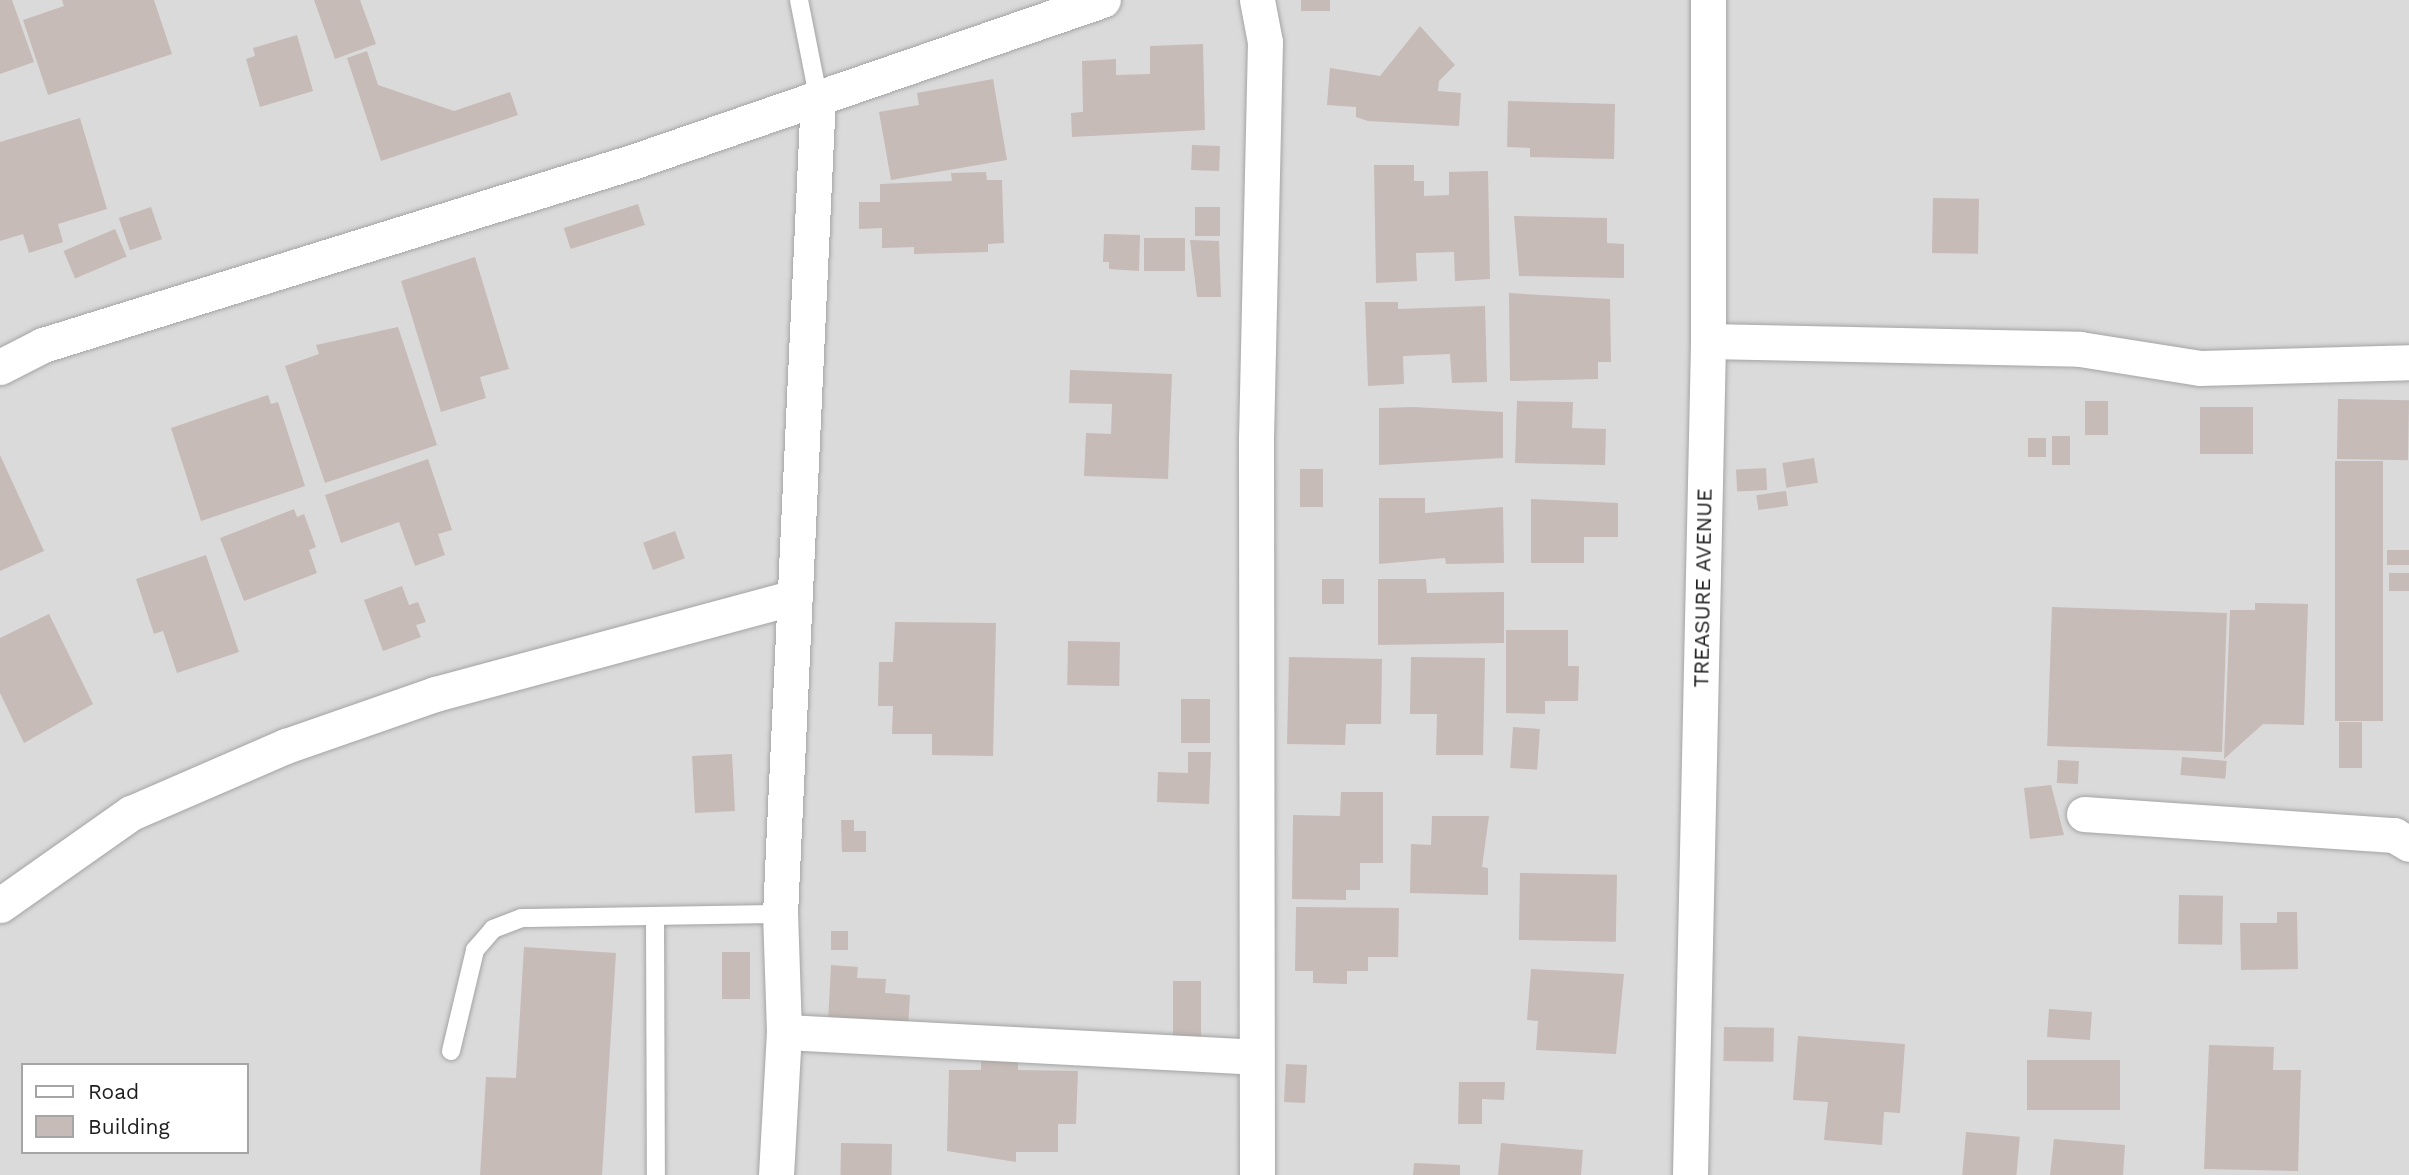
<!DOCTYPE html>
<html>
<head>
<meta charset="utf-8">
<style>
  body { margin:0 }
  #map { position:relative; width:2409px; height:1175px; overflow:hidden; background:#efe9e3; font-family:"Work Sans",sans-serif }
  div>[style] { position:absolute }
  .residential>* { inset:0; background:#dbdada }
  .building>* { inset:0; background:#c6bbb6; transform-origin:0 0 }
  .roads { filter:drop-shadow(0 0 2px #a4a4a4) drop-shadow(0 0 2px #a4a4a4) }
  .lane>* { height:18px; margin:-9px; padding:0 9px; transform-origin:9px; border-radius:9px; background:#fff }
  .street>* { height:35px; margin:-17.5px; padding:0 17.5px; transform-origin:17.5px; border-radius:17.5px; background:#fff }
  span { translate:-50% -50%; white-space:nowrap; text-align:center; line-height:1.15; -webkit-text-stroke:7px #fff; paint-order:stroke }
  .street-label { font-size:21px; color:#1d1d1d }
  .legend { position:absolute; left:21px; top:1063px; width:228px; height:91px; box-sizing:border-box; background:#fff; border:2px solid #a5a5a5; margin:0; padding:9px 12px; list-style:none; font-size:21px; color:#1d1d1d }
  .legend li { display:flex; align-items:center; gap:14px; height:35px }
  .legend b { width:35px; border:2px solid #a5a5a5 }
</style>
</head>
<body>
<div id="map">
  <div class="residential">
    <div style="clip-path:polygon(evenodd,0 0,2409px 0,2409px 1175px,0 1175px,0 0,23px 1065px,247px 1065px,247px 1152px,23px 1152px,23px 1065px)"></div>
  </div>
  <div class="building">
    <div style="clip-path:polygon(0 0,12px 0,34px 62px,0 74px)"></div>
    <div style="clip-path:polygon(62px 0,154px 0,172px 54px,48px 95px,23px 20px,64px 6px)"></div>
    <div style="clip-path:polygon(314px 0,360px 0,376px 44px,335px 59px)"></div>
    <div style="left:1301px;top:0;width:29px;height:11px"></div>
    <div style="clip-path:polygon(1420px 26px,1455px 65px,1439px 81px,1438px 91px,1461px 93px,1459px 126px,1368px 121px,1356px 117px,1356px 107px,1327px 105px,1330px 68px,1380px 76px)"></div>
    <div style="clip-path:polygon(297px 35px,313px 91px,260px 107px,246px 59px,255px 56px,253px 48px)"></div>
    <div style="clip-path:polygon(1203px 44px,1205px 130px,1072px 137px,1071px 113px,1083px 112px,1082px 61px,1116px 59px,1116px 75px,1150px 74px,1150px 46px)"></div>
    <div style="clip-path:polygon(367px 51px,378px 85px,454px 111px,510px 92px,518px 115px,381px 161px,347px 58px)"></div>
    <div style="clip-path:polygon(993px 79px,1007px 160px,891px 180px,879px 112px,919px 105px,917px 93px)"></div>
    <div style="clip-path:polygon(1508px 101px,1615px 104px,1614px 159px,1530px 157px,1530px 148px,1507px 147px)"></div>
    <div style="clip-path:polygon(80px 118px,107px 209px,58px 224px,63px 242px,29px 253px,23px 234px,0 241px,0 142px)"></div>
    <div style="left:1192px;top:145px;width:28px;height:25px;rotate:2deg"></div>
    <div style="clip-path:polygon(1374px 165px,1414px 165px,1414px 181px,1424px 181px,1424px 196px,1449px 195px,1449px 172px,1488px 171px,1490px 279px,1455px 281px,1454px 252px,1416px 253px,1417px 281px,1376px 283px)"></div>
    <div style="clip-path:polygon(986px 172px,987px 180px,1002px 180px,1004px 243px,988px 244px,988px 252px,914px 254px,914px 247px,882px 248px,882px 228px,859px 229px,859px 202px,880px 202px,880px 184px,952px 181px,951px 173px)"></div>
    <div style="left:1933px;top:198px;width:46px;height:55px;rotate:1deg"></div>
    <div style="left:638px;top:204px;width:22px;height:78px;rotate:72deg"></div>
    <div style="left:151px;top:207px;width:34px;height:34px;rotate:71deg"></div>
    <div style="left:1195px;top:207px;width:25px;height:29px"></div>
    <div style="clip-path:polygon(1514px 216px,1607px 218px,1607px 243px,1624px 244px,1624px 278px,1519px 276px)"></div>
    <div style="left:115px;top:229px;width:30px;height:56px;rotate:67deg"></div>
    <div style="clip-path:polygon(1104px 234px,1140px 235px,1139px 271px,1109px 269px,1109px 262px,1103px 262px)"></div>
    <div style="left:1144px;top:238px;width:41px;height:33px"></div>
    <div style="clip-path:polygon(1190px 240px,1219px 241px,1221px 297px,1197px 297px)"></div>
    <div style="clip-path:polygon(475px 257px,509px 369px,480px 377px,486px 398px,441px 412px,401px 281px)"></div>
    <div style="clip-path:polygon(1509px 293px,1610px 299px,1611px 362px,1598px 362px,1598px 379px,1510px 381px)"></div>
    <div style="clip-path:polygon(1365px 302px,1398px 302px,1398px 309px,1485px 306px,1487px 382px,1452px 383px,1450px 354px,1403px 356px,1404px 384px,1368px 386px)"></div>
    <div style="clip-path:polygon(398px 327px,437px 445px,325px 483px,285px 366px,319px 354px,316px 345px)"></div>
    <div style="clip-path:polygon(1070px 370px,1172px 374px,1168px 479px,1084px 476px,1086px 433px,1111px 434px,1112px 404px,1069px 403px)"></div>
    <div style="clip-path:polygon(268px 395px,271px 404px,278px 402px,305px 486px,201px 521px,171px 428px)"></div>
    <div style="left:2338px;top:399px;width:71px;height:60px;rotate:1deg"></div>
    <div style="clip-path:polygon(1517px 401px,1573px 402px,1572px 428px,1606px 429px,1605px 465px,1515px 463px)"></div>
    <div style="left:2085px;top:401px;width:23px;height:34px"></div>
    <div style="clip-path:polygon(1414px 407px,1503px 412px,1503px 458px,1379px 465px,1379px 408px)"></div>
    <div style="left:2200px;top:407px;width:53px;height:47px"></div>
    <div style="left:2052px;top:436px;width:18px;height:29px"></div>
    <div style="left:2028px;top:438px;width:18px;height:19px"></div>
    <div style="clip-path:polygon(0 455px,44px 551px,0 571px)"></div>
    <div style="left:1814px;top:458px;width:25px;height:32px;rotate:81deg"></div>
    <div style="clip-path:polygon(428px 459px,452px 530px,438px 534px,445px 555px,415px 566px,399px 522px,341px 543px,325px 495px)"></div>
    <div style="left:2335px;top:461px;width:48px;height:260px"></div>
    <div style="left:1766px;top:468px;width:22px;height:30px;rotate:87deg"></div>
    <div style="left:1300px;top:469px;width:23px;height:38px"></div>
    <div style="left:1786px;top:491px;width:15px;height:30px;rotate:82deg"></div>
    <div style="clip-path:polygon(1379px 498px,1425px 498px,1425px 513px,1503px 507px,1504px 563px,1446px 564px,1445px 558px,1379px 564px)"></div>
    <div style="clip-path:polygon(1531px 499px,1618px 503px,1618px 537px,1584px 537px,1584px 563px,1531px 563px)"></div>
    <div style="clip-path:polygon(294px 509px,297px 517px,304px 514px,316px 547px,309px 550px,317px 573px,244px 601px,220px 538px)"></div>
    <div style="left:675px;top:531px;width:29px;height:34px;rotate:70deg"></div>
    <div style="left:2387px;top:550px;width:22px;height:15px"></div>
    <div style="clip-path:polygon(206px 555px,239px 652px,177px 673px,163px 631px,154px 634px,136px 579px)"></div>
    <div style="left:2389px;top:573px;width:20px;height:18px"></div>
    <div style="left:1322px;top:579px;width:22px;height:25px"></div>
    <div style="clip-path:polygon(1378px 579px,1426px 579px,1427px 593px,1504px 592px,1504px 643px,1378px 645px)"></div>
    <div style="clip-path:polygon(402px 586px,409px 605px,418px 602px,426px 622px,416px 625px,421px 637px,383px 651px,364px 600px)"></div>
    <div style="clip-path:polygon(2255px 603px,2308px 604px,2304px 725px,2263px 724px,2224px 759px,2230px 610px,2255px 610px)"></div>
    <div style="left:2052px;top:607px;width:175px;height:139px;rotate:2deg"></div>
    <div style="clip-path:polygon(49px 614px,93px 704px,24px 743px,0 693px,0 638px)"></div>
    <div style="clip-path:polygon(895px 622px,996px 623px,993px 756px,932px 755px,932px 734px,892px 734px,893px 706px,878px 706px,879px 662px,893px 662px)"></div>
    <div style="clip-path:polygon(1506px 630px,1568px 630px,1568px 666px,1579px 666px,1578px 701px,1545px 701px,1545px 714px,1506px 713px)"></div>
    <div style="left:1068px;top:641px;width:52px;height:44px;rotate:1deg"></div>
    <div style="clip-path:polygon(1289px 657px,1382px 659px,1381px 724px,1346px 724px,1345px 745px,1287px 744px)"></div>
    <div style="clip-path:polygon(1411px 657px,1485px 658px,1483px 755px,1436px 755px,1437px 714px,1410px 714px)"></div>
    <div style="left:1181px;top:699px;width:29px;height:44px"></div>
    <div style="left:2339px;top:722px;width:23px;height:46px"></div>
    <div style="left:1513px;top:727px;width:27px;height:41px;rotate:4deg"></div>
    <div style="clip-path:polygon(1188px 752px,1211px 752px,1209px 804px,1157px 802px,1158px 772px,1188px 773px)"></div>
    <div style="left:732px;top:754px;width:57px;height:40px;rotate:87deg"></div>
    <div style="left:2182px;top:757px;width:45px;height:18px;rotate:5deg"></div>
    <div style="left:2058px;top:760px;width:21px;height:23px;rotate:3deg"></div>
    <div style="clip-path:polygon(2051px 785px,2064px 835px,2030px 839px,2024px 788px)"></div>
    <div style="clip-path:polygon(1341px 792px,1383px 792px,1383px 863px,1360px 863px,1360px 890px,1346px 890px,1346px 900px,1292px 899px,1293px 815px,1340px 816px)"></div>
    <div style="clip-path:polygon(1432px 816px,1489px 816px,1482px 867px,1488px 868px,1488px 895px,1410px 893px,1411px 844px,1431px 845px)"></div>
    <div style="clip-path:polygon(841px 820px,854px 820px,854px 831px,866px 831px,866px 852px,842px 852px)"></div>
    <div style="left:1520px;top:873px;width:97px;height:67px;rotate:1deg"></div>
    <div style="left:2179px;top:895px;width:44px;height:49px;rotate:1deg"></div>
    <div style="clip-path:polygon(1296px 907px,1399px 908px,1398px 957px,1368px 957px,1368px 971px,1347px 971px,1347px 984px,1313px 983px,1313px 971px,1295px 971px)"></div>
    <div style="clip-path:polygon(2277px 912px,2297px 912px,2298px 969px,2241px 970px,2240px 923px,2277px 923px)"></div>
    <div style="left:848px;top:931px;width:19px;height:17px;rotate:90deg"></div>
    <div style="clip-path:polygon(524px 947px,616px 953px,602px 1175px,480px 1175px,486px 1077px,516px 1078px)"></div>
    <div style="left:722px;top:952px;width:28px;height:47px"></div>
    <div style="clip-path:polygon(831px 965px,858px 967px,857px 978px,886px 979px,885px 993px,910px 995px,908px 1027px,828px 1022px)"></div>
    <div style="clip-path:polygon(1531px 969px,1624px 974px,1616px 1054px,1536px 1050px,1538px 1021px,1527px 1020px)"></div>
    <div style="left:1173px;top:981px;width:28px;height:56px"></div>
    <div style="left:2049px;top:1009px;width:43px;height:28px;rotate:4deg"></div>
    <div style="left:1724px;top:1027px;width:50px;height:34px;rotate:1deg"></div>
    <div style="clip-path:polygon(1798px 1036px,1905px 1044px,1900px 1113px,1884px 1112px,1882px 1145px,1824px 1140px,1828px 1102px,1793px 1100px)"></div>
    <div style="clip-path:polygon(2209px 1045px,2274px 1047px,2273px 1070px,2301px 1070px,2298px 1171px,2204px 1169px)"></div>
    <div style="clip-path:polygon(981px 1059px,1018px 1059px,1018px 1070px,1078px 1071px,1076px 1124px,1058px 1124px,1058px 1152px,1016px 1152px,1016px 1162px,947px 1151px,949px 1070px,981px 1070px)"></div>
    <div style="left:2027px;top:1060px;width:93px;height:50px"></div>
    <div style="left:1286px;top:1064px;width:21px;height:38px;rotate:3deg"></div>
    <div style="clip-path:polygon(1459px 1082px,1505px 1082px,1504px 1100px,1482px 1099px,1482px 1124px,1458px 1124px)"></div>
    <div style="left:1966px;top:1132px;width:54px;height:43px;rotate:5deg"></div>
    <div style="clip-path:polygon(2054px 1139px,2125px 1145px,2123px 1175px,2050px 1175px)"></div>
    <div style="left:841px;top:1143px;width:51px;height:32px;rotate:1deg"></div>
    <div style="clip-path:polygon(1501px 1143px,1583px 1150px,1581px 1175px,1498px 1175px)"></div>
    <div style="clip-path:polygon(1414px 1163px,1460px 1165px,1460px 1175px,1413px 1175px)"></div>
  </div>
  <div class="roads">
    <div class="lane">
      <div style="left:799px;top:0;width:98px;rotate:78.8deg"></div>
      <div style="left:655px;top:918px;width:257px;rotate:89.8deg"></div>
      <div style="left:451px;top:1051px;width:104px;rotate:-76.6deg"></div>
      <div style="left:475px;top:950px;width:28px;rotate:-49deg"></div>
      <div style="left:493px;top:929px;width:30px;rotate:-21deg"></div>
      <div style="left:521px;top:918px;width:259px;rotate:-0.9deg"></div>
    </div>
    <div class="street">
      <div style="left:1708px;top:341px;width:372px;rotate:1.2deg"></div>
      <div style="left:2080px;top:349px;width:121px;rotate:9deg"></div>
      <div style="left:2200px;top:368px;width:209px;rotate:-1.6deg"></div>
      <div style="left:0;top:367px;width:48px;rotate:-27.1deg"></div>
      <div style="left:43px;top:345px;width:617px;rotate:-17.26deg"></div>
      <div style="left:632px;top:162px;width:498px;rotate:-19deg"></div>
      <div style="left:2084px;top:814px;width:311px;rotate:3.9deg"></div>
      <div style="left:2394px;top:835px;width:17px;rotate:31deg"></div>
      <div style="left:0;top:905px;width:160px;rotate:-35.1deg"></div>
      <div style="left:131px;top:813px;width:169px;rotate:-23.4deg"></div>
      <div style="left:286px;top:746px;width:158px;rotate:-19.2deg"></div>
      <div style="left:435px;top:694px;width:370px;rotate:-15.1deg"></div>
      <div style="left:784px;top:1032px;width:473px;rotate:3deg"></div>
      <div style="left:776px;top:1175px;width:143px;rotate:-86.8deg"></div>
      <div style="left:784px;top:1032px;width:118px;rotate:-91.9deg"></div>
      <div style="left:780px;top:914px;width:819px;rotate:-87.34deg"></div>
      <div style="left:1257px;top:1175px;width:737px;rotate:-90.08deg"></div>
      <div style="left:1256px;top:438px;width:396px;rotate:-88.7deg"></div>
      <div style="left:1265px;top:42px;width:43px;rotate:-100.8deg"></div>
      <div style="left:1690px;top:1175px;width:834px;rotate:-88.76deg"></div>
      <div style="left:1708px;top:341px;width:341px;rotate:-90deg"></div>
    </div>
  </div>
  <div class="street-label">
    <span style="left:1703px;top:588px;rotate:-89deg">TREASURE AVENUE</span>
  </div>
  <ul class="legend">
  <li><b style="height:9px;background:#fff"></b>Road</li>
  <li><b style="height:19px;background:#c6bbb6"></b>Building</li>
  </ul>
</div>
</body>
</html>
